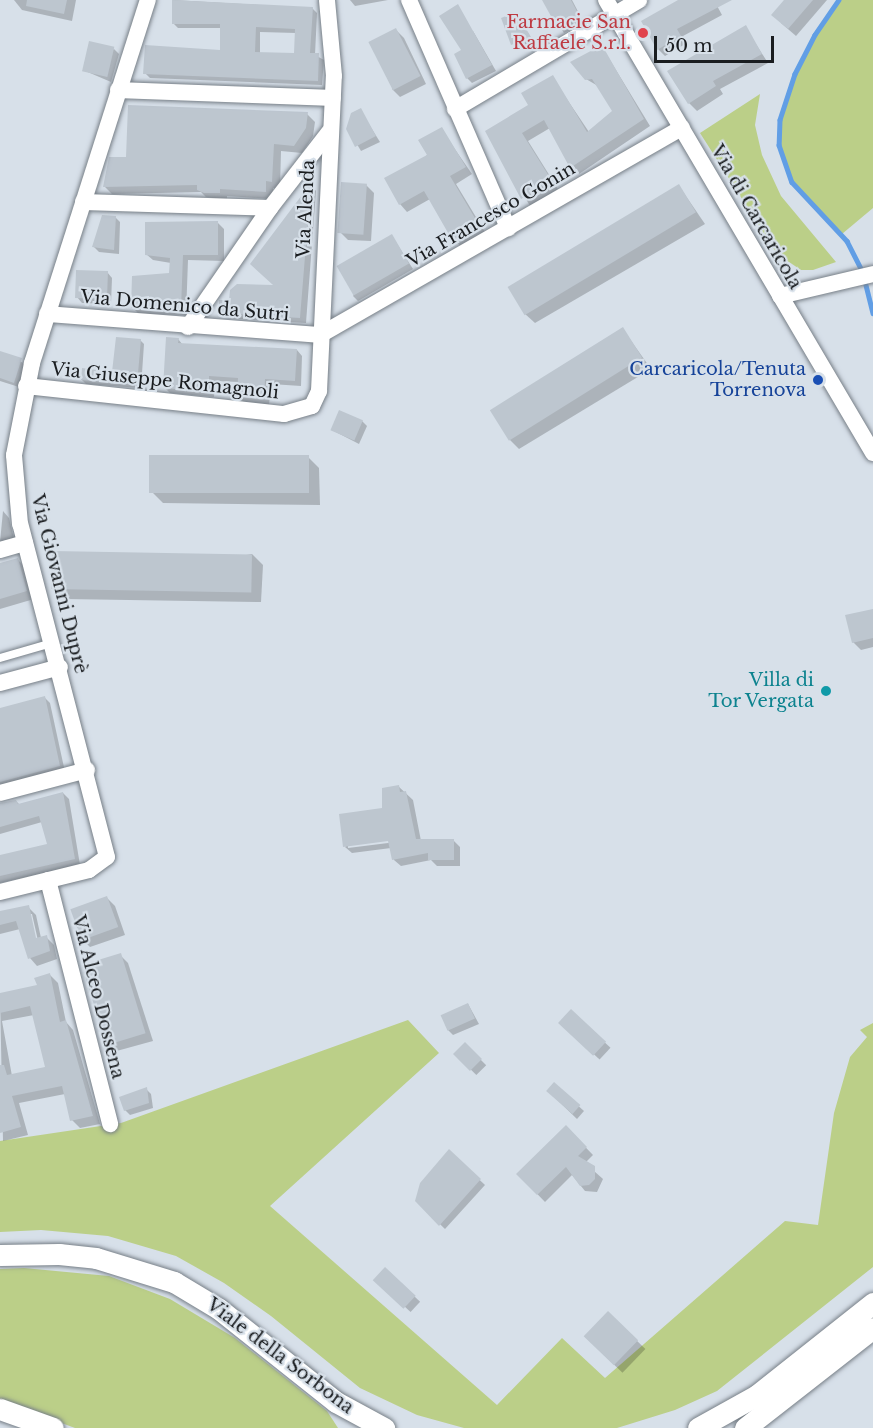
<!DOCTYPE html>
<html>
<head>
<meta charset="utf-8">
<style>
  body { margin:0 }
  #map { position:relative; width:873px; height:1428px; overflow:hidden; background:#d7e0e9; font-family:"Libre Baskerville",serif }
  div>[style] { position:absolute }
  .green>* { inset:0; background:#bbcf88 }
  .shadow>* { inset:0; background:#0003; transform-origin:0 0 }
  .stream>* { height:4.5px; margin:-2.25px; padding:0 2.25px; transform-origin:2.25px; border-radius:2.25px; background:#619ee5 }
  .building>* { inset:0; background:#bdc6cf; transform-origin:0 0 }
  .roads { filter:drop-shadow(0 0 2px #777f87) drop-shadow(0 0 2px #777f87) }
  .service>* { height:8px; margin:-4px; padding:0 4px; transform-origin:4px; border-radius:4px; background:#fff }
  .minor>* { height:16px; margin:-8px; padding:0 8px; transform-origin:8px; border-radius:8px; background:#fff }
  .tertiary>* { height:21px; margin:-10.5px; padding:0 10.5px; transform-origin:10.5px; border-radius:10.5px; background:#fff }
  .dots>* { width:16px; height:16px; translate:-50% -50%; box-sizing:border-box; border:3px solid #d7e0e9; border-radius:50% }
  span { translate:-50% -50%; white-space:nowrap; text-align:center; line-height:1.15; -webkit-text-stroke:4.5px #d7e0e9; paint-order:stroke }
  .health-label { font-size:18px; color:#be3a42 }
  .right { translate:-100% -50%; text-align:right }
  .street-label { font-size:18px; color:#1a1d20 }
  .transit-label { font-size:18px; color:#164399 }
  .culture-label { font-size:18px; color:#0d838f }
  .scale { position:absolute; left:654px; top:36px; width:120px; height:27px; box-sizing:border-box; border:3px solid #1a1d20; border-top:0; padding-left:8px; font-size:18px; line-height:21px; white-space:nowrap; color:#1a1d20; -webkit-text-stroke:4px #d7e0e9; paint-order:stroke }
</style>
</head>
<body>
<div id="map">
  <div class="green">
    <div style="clip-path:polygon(839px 0,873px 0,873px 208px,842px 234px,788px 175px,780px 153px,778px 131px,799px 64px)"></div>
    <div style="clip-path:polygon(760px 94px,755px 125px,762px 155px,781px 196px,836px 262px,813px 270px,801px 270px,777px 254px,700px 133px)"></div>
    <div style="clip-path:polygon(408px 1020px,439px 1053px,270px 1206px,497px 1405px,562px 1338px,605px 1378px,785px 1221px,818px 1225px,834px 1113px,850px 1057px,867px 1037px,860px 1030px,873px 1023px,873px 1267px,717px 1391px,675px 1410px,617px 1428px,464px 1428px,417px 1415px,360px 1388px,271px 1316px,224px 1283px,176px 1256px,108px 1236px,41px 1230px,0 1232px,0 1141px,121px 1123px)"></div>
    <div style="clip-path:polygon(24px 1268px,109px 1276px,170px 1299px,235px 1338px,327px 1411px,338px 1428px,75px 1428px,0 1400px,0 1269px)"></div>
  </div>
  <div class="shadow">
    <div style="clip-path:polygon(14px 0,76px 0,72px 21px,22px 10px)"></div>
    <div style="clip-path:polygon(evenodd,173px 0,312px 8px,317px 13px,315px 55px,324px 60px,322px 85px,150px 78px,145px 73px,221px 52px,222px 28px,178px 28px,173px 23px,173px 0,260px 32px,296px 33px,295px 55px,260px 54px,260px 32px)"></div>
    <div style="clip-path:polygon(388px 0,355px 6px,350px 0)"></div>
    <div style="clip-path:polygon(544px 0,572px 0,584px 23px,564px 33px)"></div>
    <div style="clip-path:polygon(682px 0,719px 0,715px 2px,722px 15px,683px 36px,687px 43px,665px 56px,658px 49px)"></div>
    <div style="clip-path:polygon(784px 0,827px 0,796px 36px,781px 23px)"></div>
    <div style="clip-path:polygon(516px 15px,534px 42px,518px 49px,513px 44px)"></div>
    <div style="clip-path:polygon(745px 27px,768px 63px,720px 89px,723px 94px,697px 111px,689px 103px)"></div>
    <div style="clip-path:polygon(396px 30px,404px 38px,426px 84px,400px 97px,392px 89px)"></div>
    <div style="clip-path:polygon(473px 31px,496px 71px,472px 83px,467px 78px)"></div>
    <div style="clip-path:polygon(602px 47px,650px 126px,579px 174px,550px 128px,528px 141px,558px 189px,530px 206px,487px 131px,530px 106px,552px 77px,589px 132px,614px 111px,598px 86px,586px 79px)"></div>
    <div style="clip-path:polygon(114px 49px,119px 54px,111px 82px,83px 70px)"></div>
    <div style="clip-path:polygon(360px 110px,380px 142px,361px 151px,348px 129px)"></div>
    <div style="clip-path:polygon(307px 114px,315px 122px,313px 136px,302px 153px,281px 151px,280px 189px,273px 188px,273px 199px,227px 196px,227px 200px,206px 197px,201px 192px,112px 194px,104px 186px,128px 159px)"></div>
    <div style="clip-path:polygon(441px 129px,472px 174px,456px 184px,488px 237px,463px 251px,430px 199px,407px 212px,400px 204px)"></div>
    <div style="clip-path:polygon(311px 185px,316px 191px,306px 323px,226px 318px,220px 312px,231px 302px,277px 286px,252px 264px)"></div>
    <div style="clip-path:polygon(366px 185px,374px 193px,371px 241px,348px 240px,340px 232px)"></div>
    <div style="clip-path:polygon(679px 186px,705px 224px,535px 323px,524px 313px)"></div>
    <div style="clip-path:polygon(115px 217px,120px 222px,119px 254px,99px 252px,94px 247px)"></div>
    <div style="clip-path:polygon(218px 223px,224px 229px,224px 261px,188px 260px,186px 315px,139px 314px,132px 307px,170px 274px,171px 263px,153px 260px,146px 254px)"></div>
    <div style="clip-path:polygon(392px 236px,413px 269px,358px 301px,353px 296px)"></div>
    <div style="clip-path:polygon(107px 272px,112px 278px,111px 304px,82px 303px,77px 297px)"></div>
    <div style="clip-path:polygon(622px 328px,651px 369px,519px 449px,508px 438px)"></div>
    <div style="clip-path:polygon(178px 339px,183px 345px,297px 350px,302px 356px,301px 386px,271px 384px,269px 405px,244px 402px,238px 397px,239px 382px,215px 381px,214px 397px,170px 393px,165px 388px)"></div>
    <div style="clip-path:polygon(140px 340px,144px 344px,141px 388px,86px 384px,82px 380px,113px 374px)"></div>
    <div style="clip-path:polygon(0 353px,26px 364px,19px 387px,0 381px)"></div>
    <div style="clip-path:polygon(362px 421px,367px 426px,359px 444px,332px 430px)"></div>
    <div style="clip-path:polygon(309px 458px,319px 468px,320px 505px,163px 503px,152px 492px)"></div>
    <div style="clip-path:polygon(3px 511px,9px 518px,14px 539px,0 542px)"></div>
    <div style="clip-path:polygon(252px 554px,263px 565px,261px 602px,64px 599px,53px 588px)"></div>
    <div style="clip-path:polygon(18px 560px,26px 568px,34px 599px,0 609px,0 565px)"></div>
    <div style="clip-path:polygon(873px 611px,873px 647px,861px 650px,853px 642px)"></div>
    <div style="clip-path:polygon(44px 697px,50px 703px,65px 772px,0 794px,0 709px)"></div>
    <div style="clip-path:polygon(evenodd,398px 786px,413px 800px,421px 841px,453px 840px,460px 847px,460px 866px,437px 866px,431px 860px,401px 866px,394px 860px,391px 848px,352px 853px,345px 847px,383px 809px,398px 786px,396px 839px,396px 842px,348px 848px,348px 845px,396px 839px)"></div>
    <div style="clip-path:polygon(63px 793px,69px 799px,80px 865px,0 883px,0 856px,49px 845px,42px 822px,0 834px,0 804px,16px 801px,20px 805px)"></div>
    <div style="clip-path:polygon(107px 898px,115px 906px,125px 935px,90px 947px,82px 939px)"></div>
    <div style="clip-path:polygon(evenodd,28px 907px,36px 915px,41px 938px,46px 937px,54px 945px,57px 959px,37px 966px,30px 958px,20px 929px,0 934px,0 913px,28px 907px,29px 914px,32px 914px,39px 945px,36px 945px,29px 914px)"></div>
    <div style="clip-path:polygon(120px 955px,128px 963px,153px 1041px,113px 1052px,105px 1044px)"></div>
    <div style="clip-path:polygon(evenodd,50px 975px,58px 983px,66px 1022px,73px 1030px,100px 1124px,80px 1128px,72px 1120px,65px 1094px,19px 1103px,28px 1135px,3px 1141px,0 995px,39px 987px,50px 975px,34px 1015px,47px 1069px,12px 1076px,2px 1021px,34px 1015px)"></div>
    <div style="clip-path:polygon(468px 1004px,479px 1024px,453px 1035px,448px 1030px)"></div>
    <div style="left:571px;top:1011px;width:54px;height:16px;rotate:43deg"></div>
    <div style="left:465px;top:1044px;width:30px;height:14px;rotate:45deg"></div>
    <div style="clip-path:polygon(554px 1084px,584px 1111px,577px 1119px,548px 1091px)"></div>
    <div style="clip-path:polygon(146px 1089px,151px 1094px,153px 1108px,130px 1115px,125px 1110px)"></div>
    <div style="clip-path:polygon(566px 1127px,593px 1155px,585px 1163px,603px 1179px,597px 1192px,585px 1191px,572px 1175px,545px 1202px,518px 1174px)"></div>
    <div style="clip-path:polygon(449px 1151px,485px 1185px,445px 1229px,416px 1201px)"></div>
    <div style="left:385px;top:1269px;width:48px;height:14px;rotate:43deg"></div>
    <div style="left:608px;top:1313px;width:52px;height:33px;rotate:44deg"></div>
  </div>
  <div class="stream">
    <div style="left:839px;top:0;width:42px;rotate:124.4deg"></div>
    <div style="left:815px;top:35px;width:44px;rotate:117.1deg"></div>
    <div style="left:795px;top:74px;width:48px;rotate:108.1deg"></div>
    <div style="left:780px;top:120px;width:25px;rotate:92deg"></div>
    <div style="left:779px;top:145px;width:39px;rotate:71deg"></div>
    <div style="left:792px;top:182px;width:81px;rotate:47deg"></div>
    <div style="left:847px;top:241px;width:36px;rotate:63deg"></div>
    <div style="left:865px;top:281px;width:33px;rotate:76deg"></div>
  </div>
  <div class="building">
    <div style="clip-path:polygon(27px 0,67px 0,64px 14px,26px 6px)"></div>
    <div style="clip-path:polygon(evenodd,172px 0,313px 7px,310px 53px,319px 53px,318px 81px,143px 74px,145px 45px,220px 50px,220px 24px,172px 24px,172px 0,256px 27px,295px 29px,294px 53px,255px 52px,256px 27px)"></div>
    <div style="clip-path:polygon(542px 0,571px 0,580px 17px,558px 29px)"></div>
    <div style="clip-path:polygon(678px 0,732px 0,677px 29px,681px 36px,657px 50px,641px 21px)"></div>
    <div style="clip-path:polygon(784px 0,813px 0,788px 29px,771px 15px)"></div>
    <div style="clip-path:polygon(458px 4px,492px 65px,466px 79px,454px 54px,461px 50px,439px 16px)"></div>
    <div style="clip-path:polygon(516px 12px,531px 37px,511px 45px,501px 18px)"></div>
    <div style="clip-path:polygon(746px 25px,762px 54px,713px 81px,716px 86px,688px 104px,667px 71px)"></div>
    <div style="left:396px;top:28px;width:54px;height:31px;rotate:63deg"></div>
    <div style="left:89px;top:41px;width:26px;height:31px;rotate:13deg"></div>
    <div style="clip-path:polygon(602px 45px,644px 119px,570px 168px,544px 120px,522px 133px,552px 181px,521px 199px,485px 131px,528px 105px,521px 93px,553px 75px,587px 132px,612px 111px,592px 79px,585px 80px,570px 62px)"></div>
    <div style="clip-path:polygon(128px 105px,308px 112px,306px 128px,294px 146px,274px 144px,272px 182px,266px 181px,266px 192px,220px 189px,220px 193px,204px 193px,197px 190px,197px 185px,103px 187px,109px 157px,126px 157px)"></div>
    <div style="clip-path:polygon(361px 108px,376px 136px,355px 147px,346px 129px,351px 113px)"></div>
    <div style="clip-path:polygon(442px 127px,466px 167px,450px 176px,482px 230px,455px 245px,424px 191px,399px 205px,384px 178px,427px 155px,418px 140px)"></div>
    <div style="left:341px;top:182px;width:26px;height:51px;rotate:4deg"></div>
    <div style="clip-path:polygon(311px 183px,300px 318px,219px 313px,219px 300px,229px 300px,230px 290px,237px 284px,273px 285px,250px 264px)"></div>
    <div style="left:679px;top:184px;width:33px;height:200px;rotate:59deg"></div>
    <div style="clip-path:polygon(102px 215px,116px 216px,114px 250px,92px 247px)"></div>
    <div style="clip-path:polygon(218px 221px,218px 255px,183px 255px,181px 309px,131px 308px,132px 276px,169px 273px,170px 258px,145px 255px,145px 222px)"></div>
    <div style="left:392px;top:234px;width:34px;height:64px;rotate:60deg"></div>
    <div style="left:76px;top:270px;width:32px;height:28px;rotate:2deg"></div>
    <div style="left:623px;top:327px;width:36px;height:157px;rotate:58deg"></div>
    <div style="clip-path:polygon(116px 337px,141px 339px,137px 385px,81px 380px,82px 368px,112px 372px)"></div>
    <div style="clip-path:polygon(166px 337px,179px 338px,178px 343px,297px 349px,295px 381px,265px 379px,264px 400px,237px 397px,238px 378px,209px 376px,209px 392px,163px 388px)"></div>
    <div style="clip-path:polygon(0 351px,22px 358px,14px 383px,0 378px)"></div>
    <div style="left:339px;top:410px;width:26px;height:22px;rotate:23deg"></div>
    <div style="left:149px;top:455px;width:160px;height:38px"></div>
    <div style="left:52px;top:551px;width:200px;height:38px;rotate:1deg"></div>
    <div style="clip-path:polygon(18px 558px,27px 591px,0 599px,0 563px)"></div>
    <div style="clip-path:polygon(873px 609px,873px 638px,852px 643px,845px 615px)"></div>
    <div style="clip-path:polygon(45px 696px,60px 766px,0 782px,0 708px)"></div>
    <div style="clip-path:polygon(399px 785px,400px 792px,406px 791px,416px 839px,454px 839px,454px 860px,428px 860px,428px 853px,392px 860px,388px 841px,343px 847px,339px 814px,382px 808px,382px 788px)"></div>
    <div style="clip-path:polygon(63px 792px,75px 859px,0 876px,0 855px,47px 844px,39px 816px,0 827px,0 803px,16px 800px,18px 804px)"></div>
    <div style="left:107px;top:896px;width:33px;height:39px;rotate:70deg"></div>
    <div style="clip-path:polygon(29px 905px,36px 938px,47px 935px,50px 951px,28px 959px,16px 921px,0 925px,0 911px)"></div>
    <div style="left:121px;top:953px;width:84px;height:41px;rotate:73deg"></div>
    <div style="clip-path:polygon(50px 973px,60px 1022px,66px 1020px,93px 1116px,70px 1121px,62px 1086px,12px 1096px,21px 1127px,0 1133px,0 1065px,4px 1065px,7px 1075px,45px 1067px,30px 1006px,0 1013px,0 993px,37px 985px,34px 978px)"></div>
    <div style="left:468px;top:1003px;width:17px;height:30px;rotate:66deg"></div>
    <div style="left:571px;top:1009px;width:48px;height:19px;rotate:43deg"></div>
    <div style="left:465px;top:1042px;width:24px;height:17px;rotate:45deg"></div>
    <div style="left:554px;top:1082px;width:35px;height:12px;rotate:41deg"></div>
    <div style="clip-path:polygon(147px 1087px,149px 1103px,124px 1111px,119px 1097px)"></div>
    <div style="clip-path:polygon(566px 1125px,587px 1147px,578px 1156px,595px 1166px,595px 1179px,589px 1185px,580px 1186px,566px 1167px,537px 1195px,516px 1174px)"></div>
    <div style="clip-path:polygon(449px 1149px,481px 1179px,439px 1226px,415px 1201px,420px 1183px)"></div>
    <div style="left:385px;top:1267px;width:42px;height:18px;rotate:43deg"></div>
    <div style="left:608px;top:1311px;width:42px;height:35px;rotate:44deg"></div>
  </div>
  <div class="roads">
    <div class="service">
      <div style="left:0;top:658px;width:54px;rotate:-16.1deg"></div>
    </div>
    <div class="minor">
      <div style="left:409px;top:0;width:249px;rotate:66.5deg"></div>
      <div style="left:606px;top:0;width:526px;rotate:59.48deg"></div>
      <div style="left:118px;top:90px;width:215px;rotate:2.1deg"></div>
      <div style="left:455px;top:109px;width:214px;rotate:-30.6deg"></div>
      <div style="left:83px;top:202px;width:187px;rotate:1.8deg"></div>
      <div style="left:780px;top:296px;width:96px;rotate:-13.3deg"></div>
      <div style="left:47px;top:314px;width:274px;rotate:4.4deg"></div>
      <div style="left:320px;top:335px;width:417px;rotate:-29.8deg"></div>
      <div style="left:188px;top:327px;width:145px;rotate:-55.4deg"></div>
      <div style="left:270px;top:208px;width:96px;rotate:-52.2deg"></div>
      <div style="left:26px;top:386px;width:260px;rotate:6.2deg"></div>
      <div style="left:284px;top:414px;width:29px;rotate:-16deg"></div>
      <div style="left:312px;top:406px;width:17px;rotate:-65deg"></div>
      <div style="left:319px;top:391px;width:315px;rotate:-87.3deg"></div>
      <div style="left:334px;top:76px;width:76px;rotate:-95.3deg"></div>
      <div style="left:0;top:550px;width:26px;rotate:-16deg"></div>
      <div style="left:0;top:683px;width:62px;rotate:-14.9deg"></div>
      <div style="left:0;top:793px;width:90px;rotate:-14.8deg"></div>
      <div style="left:48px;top:880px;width:252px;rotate:75.7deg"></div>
      <div style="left:0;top:892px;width:92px;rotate:-13.9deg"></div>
      <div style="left:89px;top:870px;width:22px;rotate:-36deg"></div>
      <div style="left:107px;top:857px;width:344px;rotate:-104.6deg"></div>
      <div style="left:20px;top:524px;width:69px;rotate:-95deg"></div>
      <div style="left:14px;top:455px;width:94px;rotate:-78.9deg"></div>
      <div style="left:32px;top:363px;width:381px;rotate:-72.3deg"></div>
    </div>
    <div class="tertiary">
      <div style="left:0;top:1255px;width:59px;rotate:-1deg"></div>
      <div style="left:59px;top:1254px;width:37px;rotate:6deg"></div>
      <div style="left:96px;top:1258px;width:82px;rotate:17.1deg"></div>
      <div style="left:174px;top:1282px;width:52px;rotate:31deg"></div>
      <div style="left:219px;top:1309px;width:149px;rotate:38.5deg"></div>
      <div style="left:336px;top:1402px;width:55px;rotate:28.4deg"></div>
      <div style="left:0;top:1409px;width:56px;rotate:19.7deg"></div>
      <div style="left:698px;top:1428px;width:68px;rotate:-29.2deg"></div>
      <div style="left:757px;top:1395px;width:148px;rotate:-38.4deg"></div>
      <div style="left:745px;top:1428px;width:162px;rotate:-38deg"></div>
    </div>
  </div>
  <div class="dots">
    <div style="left:643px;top:33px;background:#e0444e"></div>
    <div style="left:818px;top:380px;background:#1a4fb4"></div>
    <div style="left:826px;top:691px;background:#0f9aa8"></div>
  </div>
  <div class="health-label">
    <span class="right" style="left:631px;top:33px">Farmacie San<br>Raffaele S.r.l.</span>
  </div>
  <div class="street-label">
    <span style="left:306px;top:209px;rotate:-87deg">Via Alenda</span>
    <span style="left:491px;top:215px;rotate:-30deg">Via Francesco Gonin</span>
    <span style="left:756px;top:217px;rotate:60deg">Via di Carcaricola</span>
    <span style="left:185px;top:306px;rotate:5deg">Via Domenico da Sutri</span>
    <span style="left:165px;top:381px;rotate:6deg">Via Giuseppe Romagnoli</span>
    <span style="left:59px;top:584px;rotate:76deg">Via Giovanni Duprè</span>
    <span style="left:98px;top:997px;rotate:76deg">Via Alceo Dossena</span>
    <span style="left:280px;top:1356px;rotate:37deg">Viale della Sorbona</span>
  </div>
  <div class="transit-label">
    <span class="right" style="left:806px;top:380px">Carcaricola/Tenuta<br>Torrenova</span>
  </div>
  <div class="culture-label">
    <span class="right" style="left:814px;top:691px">Villa di<br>Tor Vergata</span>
  </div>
  <div class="scale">50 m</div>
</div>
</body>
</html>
